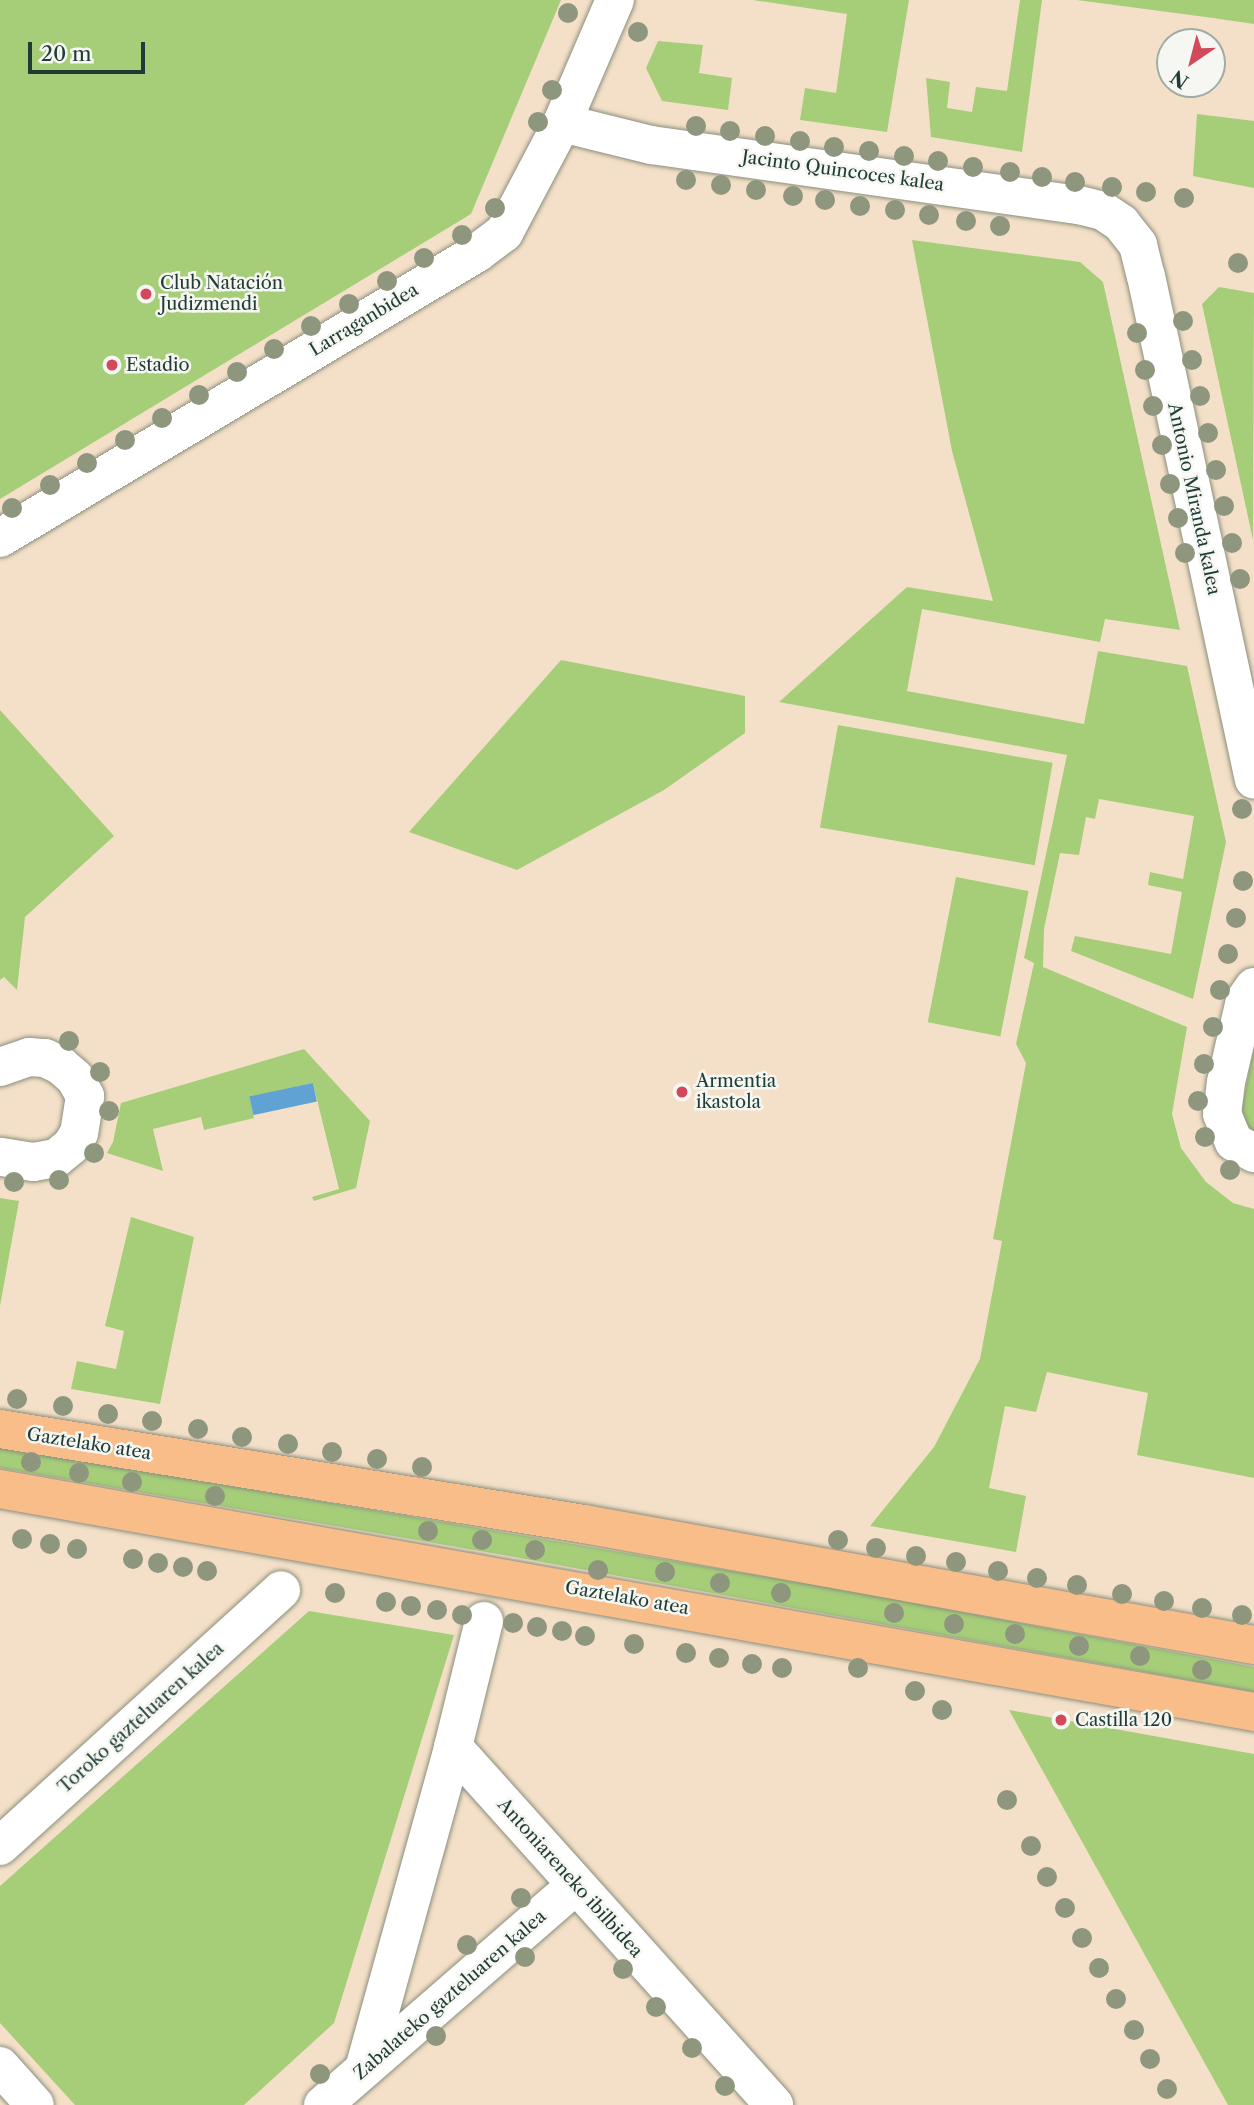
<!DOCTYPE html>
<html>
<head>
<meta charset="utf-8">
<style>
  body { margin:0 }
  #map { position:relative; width:1254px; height:2105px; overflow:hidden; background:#f4e0c8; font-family:"Libre Caslon Text",serif }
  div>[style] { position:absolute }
  .green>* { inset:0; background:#a6ce79; transform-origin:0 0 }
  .water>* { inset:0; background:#5fa2d3; transform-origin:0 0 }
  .roads { filter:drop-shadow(0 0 2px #8a8e7e) drop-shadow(0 0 2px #8a8e7e) }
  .street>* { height:38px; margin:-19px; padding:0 19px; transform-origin:19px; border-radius:19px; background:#fff }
  .primary>* { height:38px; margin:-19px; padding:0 19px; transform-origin:19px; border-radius:19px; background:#f8bd89 }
  .trees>* { width:20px; height:20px; margin:-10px; border-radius:50%; background:#8e967e }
  .dots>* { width:19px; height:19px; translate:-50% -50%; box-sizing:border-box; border:4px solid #f6f6f2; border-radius:50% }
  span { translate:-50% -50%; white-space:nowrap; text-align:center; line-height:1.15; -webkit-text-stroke:5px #f6f6f2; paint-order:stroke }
  .street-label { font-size:18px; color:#1f3d34 }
  .poi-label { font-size:18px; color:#1f3d34 }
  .left { translate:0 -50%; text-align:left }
  .north { position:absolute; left:1156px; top:28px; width:70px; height:70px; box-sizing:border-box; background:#f6f6f2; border:2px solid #a0aca6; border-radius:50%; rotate:215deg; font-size:19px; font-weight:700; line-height:28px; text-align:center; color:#1f3d34 }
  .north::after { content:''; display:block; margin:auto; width:24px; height:32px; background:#d1495b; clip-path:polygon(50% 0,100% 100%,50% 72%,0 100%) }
  .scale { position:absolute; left:28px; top:42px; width:117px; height:32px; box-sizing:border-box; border:4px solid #1f3d34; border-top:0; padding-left:9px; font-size:21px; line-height:24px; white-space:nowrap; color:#1f3d34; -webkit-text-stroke:5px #f6f6f2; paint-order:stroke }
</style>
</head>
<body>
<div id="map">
  <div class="green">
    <div style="clip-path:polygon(0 0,561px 0,471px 214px,0 499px)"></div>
    <div style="clip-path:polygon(753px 0,909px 0,887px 132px,800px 120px,805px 88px,836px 93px,847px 14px)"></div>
    <div style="clip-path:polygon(1020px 0,1042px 0,1022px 152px,931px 137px,926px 78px,950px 82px,947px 108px,972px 112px,976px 87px,1007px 91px)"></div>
    <div style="clip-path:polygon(1077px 0,1254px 0,1254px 24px,1213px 18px)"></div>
    <div style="clip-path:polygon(658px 41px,703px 45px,699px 73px,732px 78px,728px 110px,662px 101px,646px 68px)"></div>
    <div style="clip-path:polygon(1197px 114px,1254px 121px,1254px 188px,1193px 176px)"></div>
    <div style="clip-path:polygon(912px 240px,1080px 262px,1103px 282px,1180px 630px,1105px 619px,1100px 642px,922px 609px,907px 691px,1084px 724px,1098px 651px,1187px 666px,1226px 842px,1193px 999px,1071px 951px,1075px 936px,1171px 954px,1182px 892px,1148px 885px,1150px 872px,1183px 879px,1194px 816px,1099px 799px,1095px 819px,1086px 817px,1079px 855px,1060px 853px,1044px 929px,1043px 967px,1187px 1027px,1172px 1114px,1181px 1148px,1206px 1182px,1233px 1203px,1254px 1209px,1254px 1478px,1137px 1455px,1148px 1393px,1047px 1372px,1036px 1412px,1005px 1406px,989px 1488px,1026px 1496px,1016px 1552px,870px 1526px,934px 1447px,980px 1359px,1002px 1241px,993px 1239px,1026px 1063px,1016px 1044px,1034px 963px,1024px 958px,1067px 755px,779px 702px,907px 587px,993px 601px,952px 451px)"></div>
    <div style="clip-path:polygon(1219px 287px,1254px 293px,1253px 540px,1202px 304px)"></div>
    <div style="clip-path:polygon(561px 660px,745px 696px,745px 733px,664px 790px,517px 870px,409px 832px)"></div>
    <div style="clip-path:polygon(0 710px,114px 836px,25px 917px,17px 990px,4px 977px,0 980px)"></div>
    <div style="left:838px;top:725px;width:218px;height:104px;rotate:10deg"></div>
    <div style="left:956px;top:877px;width:74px;height:148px;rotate:11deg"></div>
    <div style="clip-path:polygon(1254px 1048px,1254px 1133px,1245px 1122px,1242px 1107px)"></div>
    <div style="clip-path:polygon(304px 1049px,370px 1121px,356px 1188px,314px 1201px,312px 1197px,339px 1189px,313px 1083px,250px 1098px,254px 1118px,204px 1130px,201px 1117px,153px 1129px,163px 1171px,107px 1153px,113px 1142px,121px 1103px)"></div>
    <div style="clip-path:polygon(0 1198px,19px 1201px,0 1306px)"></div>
    <div style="clip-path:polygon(131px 1217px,194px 1237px,160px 1404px,71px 1389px,77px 1361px,116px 1369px,124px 1331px,105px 1326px)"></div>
    <div style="clip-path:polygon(0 1447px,850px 1591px,1254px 1667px,1254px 1692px,509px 1556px,0 1468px)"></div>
    <div style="clip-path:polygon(309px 1611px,454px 1635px,334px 2023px,244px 2105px,75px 2105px,0 2023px,0 1886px)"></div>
    <div style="clip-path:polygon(1009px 1710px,1254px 1754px,1254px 2105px,1228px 2105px)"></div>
  </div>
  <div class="water">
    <div style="left:313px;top:1083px;width:19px;height:65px;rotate:78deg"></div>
  </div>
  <div class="roads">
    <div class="street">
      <div style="left:562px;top:123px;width:92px;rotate:13.9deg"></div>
      <div style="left:651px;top:145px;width:432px;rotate:8deg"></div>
      <div style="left:1079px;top:205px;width:25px;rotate:14deg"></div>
      <div style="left:1103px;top:211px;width:22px;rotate:34deg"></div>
      <div style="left:1121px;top:223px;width:28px;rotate:52deg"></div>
      <div style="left:1138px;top:245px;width:32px;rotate:76deg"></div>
      <div style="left:1146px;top:276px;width:515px;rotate:77.91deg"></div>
      <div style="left:0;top:538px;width:556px;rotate:-30.86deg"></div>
      <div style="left:477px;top:253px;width:34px;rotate:-37deg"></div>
      <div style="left:504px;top:233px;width:124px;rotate:-62.2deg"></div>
      <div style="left:562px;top:123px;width:134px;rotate:-66.7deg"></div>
      <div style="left:1254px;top:987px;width:16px;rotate:125deg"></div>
      <div style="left:1245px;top:1000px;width:84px;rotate:103deg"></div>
      <div style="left:1226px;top:1082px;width:32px;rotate:97deg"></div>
      <div style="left:1222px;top:1114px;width:30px;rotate:67deg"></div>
      <div style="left:1234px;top:1142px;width:23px;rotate:29deg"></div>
      <div style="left:0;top:1067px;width:31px;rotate:-19deg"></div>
      <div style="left:29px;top:1057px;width:16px;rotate:4deg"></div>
      <div style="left:45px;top:1058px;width:17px;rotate:25deg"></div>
      <div style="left:60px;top:1065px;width:20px;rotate:41deg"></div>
      <div style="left:75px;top:1078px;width:21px;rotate:61deg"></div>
      <div style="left:85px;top:1096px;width:37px;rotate:99deg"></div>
      <div style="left:79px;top:1133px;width:15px;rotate:122deg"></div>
      <div style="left:71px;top:1146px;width:19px;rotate:141deg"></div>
      <div style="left:56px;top:1158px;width:23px;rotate:170deg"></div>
      <div style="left:33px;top:1162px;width:33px;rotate:-171deg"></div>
      <div style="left:484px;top:1621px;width:130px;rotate:103.8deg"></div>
      <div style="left:453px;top:1747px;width:481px;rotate:48.1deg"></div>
      <div style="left:0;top:1846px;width:380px;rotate:-42.3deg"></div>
      <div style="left:0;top:2066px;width:52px;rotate:48.1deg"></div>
      <div style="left:364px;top:2069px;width:334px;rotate:-74.5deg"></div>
      <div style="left:323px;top:2105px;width:335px;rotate:-41deg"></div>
    </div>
    <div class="primary">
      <div style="left:0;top:1429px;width:592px;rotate:9.24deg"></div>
      <div style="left:584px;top:1524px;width:681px;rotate:10.24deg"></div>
      <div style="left:0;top:1489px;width:1274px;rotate:10.08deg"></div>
    </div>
  </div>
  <div class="trees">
    <div style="left:568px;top:13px"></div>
    <div style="left:638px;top:32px"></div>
    <div style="left:552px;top:90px"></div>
    <div style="left:538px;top:122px"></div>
    <div style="left:696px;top:126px"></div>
    <div style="left:730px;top:131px"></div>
    <div style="left:765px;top:136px"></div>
    <div style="left:800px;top:141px"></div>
    <div style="left:834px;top:147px"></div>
    <div style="left:869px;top:151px"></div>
    <div style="left:904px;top:156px"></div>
    <div style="left:938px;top:161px"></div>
    <div style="left:973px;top:167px"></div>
    <div style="left:1010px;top:172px"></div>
    <div style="left:1042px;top:177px"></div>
    <div style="left:686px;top:180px"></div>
    <div style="left:1075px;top:182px"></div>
    <div style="left:721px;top:185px"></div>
    <div style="left:1112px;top:187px"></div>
    <div style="left:756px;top:190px"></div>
    <div style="left:1146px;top:192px"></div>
    <div style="left:793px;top:196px"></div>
    <div style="left:1184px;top:198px"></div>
    <div style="left:825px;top:200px"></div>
    <div style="left:860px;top:206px"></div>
    <div style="left:495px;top:208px"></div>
    <div style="left:895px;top:210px"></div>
    <div style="left:929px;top:215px"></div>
    <div style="left:966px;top:221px"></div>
    <div style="left:1000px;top:226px"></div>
    <div style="left:462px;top:235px"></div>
    <div style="left:424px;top:258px"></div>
    <div style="left:1238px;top:263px"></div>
    <div style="left:387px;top:281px"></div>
    <div style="left:349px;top:304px"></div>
    <div style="left:1183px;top:321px"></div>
    <div style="left:311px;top:326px"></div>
    <div style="left:1137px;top:333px"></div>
    <div style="left:274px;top:349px"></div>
    <div style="left:1192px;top:360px"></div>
    <div style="left:1145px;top:370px"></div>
    <div style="left:237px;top:372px"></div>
    <div style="left:199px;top:395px"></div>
    <div style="left:1200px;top:396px"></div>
    <div style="left:1153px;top:406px"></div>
    <div style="left:162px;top:418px"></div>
    <div style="left:1208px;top:433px"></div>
    <div style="left:125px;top:440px"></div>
    <div style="left:1162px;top:445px"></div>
    <div style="left:87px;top:463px"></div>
    <div style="left:1216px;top:470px"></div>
    <div style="left:1170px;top:484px"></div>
    <div style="left:50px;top:485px"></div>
    <div style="left:1224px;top:506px"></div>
    <div style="left:12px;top:508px"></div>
    <div style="left:1178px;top:518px"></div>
    <div style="left:1232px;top:543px"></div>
    <div style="left:1185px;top:553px"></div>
    <div style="left:1240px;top:579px"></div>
    <div style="left:1242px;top:809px"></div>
    <div style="left:1243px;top:881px"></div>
    <div style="left:1236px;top:918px"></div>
    <div style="left:1228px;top:954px"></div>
    <div style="left:1220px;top:990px"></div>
    <div style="left:1213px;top:1027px"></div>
    <div style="left:69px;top:1041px"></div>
    <div style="left:1204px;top:1064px"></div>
    <div style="left:100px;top:1072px"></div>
    <div style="left:1198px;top:1101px"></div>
    <div style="left:109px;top:1111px"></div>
    <div style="left:1205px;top:1137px"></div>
    <div style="left:94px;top:1153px"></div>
    <div style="left:1230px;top:1170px"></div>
    <div style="left:59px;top:1180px"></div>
    <div style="left:14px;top:1182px"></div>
    <div style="left:17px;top:1399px"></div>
    <div style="left:63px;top:1406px"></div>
    <div style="left:108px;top:1414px"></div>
    <div style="left:152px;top:1421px"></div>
    <div style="left:198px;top:1429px"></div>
    <div style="left:242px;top:1437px"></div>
    <div style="left:288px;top:1444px"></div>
    <div style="left:332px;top:1452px"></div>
    <div style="left:377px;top:1459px"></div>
    <div style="left:31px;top:1462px"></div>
    <div style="left:422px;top:1467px"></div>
    <div style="left:79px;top:1473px"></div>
    <div style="left:132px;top:1482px"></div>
    <div style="left:215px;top:1496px"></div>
    <div style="left:428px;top:1531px"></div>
    <div style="left:22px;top:1539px"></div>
    <div style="left:482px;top:1540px"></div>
    <div style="left:838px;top:1540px"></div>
    <div style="left:50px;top:1544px"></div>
    <div style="left:876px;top:1548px"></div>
    <div style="left:77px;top:1549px"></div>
    <div style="left:535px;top:1550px"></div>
    <div style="left:916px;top:1556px"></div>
    <div style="left:133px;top:1559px"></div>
    <div style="left:956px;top:1562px"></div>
    <div style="left:158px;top:1563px"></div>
    <div style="left:183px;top:1567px"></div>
    <div style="left:598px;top:1570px"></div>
    <div style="left:207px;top:1571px"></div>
    <div style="left:998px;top:1571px"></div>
    <div style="left:665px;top:1572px"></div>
    <div style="left:1037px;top:1578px"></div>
    <div style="left:720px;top:1583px"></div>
    <div style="left:1077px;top:1585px"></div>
    <div style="left:335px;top:1593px"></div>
    <div style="left:781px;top:1593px"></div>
    <div style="left:1122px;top:1594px"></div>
    <div style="left:1164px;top:1601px"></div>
    <div style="left:386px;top:1602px"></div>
    <div style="left:411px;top:1606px"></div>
    <div style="left:1202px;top:1608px"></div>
    <div style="left:437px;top:1610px"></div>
    <div style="left:894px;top:1613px"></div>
    <div style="left:462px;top:1615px"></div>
    <div style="left:1242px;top:1615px"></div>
    <div style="left:513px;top:1623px"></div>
    <div style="left:954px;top:1624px"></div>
    <div style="left:537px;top:1627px"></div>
    <div style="left:562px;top:1631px"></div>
    <div style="left:1015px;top:1634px"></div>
    <div style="left:585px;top:1636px"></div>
    <div style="left:634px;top:1644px"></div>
    <div style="left:1079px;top:1646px"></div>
    <div style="left:686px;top:1653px"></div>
    <div style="left:1140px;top:1656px"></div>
    <div style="left:719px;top:1658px"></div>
    <div style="left:752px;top:1664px"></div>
    <div style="left:782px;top:1668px"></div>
    <div style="left:858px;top:1668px"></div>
    <div style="left:1202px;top:1670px"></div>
    <div style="left:915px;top:1691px"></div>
    <div style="left:942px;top:1710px"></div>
    <div style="left:1007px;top:1800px"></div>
    <div style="left:1031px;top:1846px"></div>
    <div style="left:1047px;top:1877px"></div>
    <div style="left:521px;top:1898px"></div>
    <div style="left:1065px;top:1908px"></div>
    <div style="left:1082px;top:1938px"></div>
    <div style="left:467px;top:1945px"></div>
    <div style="left:525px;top:1957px"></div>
    <div style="left:1099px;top:1968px"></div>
    <div style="left:623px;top:1969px"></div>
    <div style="left:1116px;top:1999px"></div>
    <div style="left:656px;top:2007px"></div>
    <div style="left:1134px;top:2030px"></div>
    <div style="left:436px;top:2036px"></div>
    <div style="left:692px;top:2048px"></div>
    <div style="left:1150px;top:2059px"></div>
    <div style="left:320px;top:2074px"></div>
    <div style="left:725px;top:2086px"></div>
    <div style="left:1167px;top:2089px"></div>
  </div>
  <div class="dots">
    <div style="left:146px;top:294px;background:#d1495b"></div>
    <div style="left:112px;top:365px;background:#d1495b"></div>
    <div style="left:682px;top:1092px;background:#d1495b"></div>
    <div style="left:1061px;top:1720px;background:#d1495b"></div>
  </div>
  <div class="street-label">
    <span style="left:843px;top:171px;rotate:8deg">Jacinto Quincoces kalea</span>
    <span style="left:364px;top:320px;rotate:-31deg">Larraganbidea</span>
    <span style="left:1194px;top:499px;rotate:78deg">Antonio Miranda kalea</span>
    <span style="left:89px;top:1444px;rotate:9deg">Gaztelako atea</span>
    <span style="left:627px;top:1598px;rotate:10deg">Gaztelako atea</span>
    <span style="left:141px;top:1718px;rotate:-42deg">Toroko gazteluaren kalea</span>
    <span style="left:570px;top:1878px;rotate:48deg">Antoniareneko ibilbidea</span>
    <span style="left:450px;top:1995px;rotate:-41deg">Zabalateko gazteluaren kalea</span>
  </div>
  <div class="poi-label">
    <span class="left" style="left:160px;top:294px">Club Natación<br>Judizmendi</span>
    <span class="left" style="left:126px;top:365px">Estadio</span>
    <span class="left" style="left:696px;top:1092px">Armentia<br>ikastola</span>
    <span class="left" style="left:1075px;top:1720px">Castilla 120</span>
  </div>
  <div class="north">N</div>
  <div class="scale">20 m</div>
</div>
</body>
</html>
